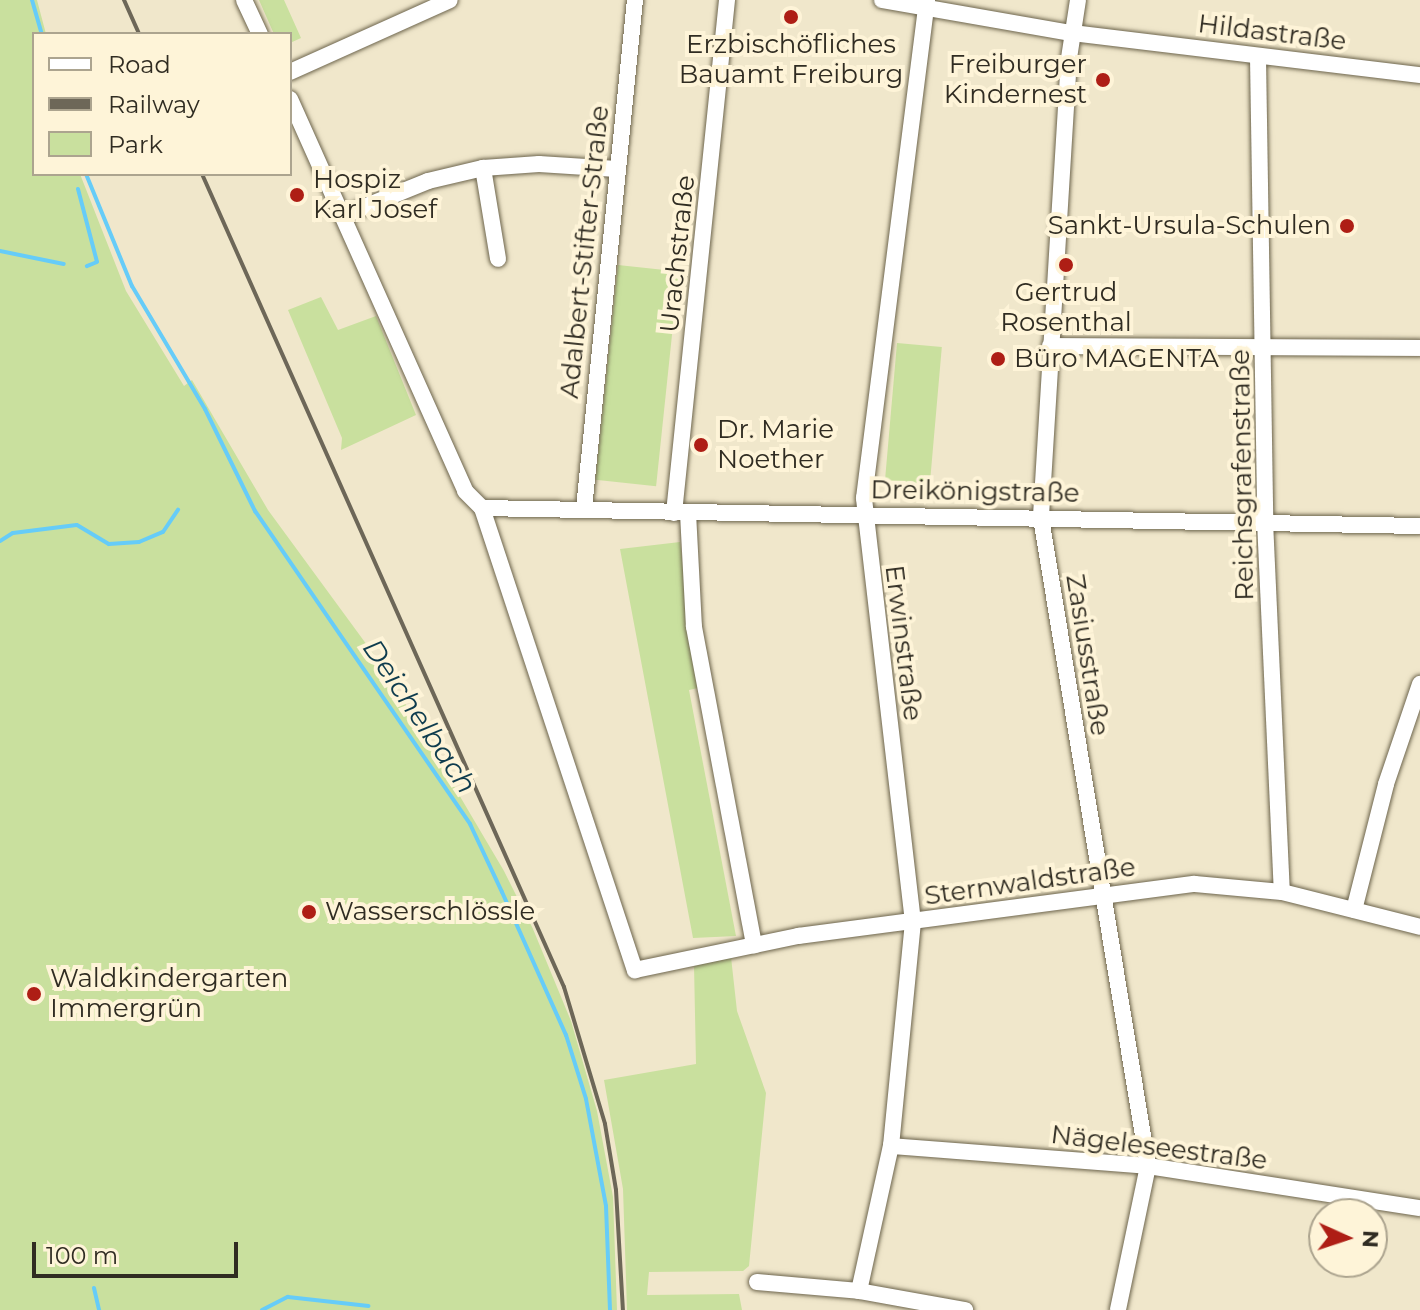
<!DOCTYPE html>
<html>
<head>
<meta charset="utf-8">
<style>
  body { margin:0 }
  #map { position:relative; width:1420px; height:1310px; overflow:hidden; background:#f0e7cb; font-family:Montserrat,sans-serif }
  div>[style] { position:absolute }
  .green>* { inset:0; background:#c9e09e; transform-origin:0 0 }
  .stream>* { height:4px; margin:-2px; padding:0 2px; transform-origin:2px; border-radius:2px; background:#66ccf8 }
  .roads { filter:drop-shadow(0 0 2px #6d654d) drop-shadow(0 0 2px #6d654d) }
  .minor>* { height:16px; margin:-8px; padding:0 8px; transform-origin:8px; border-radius:8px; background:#fff }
  .rail>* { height:4px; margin:-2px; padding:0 2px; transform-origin:2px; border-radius:2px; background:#6d6758 }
  .dots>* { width:22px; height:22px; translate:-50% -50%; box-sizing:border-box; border:4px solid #fef4d8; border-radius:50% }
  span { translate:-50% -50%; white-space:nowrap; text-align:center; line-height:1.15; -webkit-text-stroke:8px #fef4d8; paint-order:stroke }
  .street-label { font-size:26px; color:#302c22 }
  .poi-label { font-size:26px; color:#302c22 }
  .right { translate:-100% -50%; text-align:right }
  .left { translate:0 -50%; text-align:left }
  .water-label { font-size:28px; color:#0e3c4e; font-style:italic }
  .legend { position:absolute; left:32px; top:32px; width:260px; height:144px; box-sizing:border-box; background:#fef4d8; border:2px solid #aca48f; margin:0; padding:10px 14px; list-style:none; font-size:24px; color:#302c22 }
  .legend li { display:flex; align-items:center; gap:16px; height:40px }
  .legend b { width:40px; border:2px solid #aca48f }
  .north { position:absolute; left:1308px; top:1198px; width:80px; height:80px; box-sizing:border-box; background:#fef4d8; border:2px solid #aca48f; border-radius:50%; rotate:93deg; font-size:22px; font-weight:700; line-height:32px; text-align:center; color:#302c22 }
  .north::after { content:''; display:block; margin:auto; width:28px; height:36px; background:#ae1e15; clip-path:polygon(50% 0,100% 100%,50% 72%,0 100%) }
  .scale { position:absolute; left:32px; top:1242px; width:206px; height:36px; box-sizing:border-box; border:4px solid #302c22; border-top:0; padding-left:10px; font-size:24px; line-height:28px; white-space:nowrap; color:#302c22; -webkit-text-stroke:6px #fef4d8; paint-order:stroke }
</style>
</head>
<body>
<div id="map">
  <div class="green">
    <div style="clip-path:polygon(0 0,37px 0,46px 34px,34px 34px,34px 174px,80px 174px,126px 291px,184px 386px,192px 380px,268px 510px,386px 671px,504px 871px,533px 929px,571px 1021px,597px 1111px,613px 1197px,617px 1310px,0 1310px)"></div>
    <div style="clip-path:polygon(259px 0,284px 0,301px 38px,290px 43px,290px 34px,274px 34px)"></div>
    <div style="left:618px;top:265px;width:61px;height:216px;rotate:6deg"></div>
    <div style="clip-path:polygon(321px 297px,338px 330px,376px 316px,416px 415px,341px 450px,342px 438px,288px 310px)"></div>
    <div style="left:897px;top:343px;width:45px;height:145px;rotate:5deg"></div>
    <div style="clip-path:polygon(680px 542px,698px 688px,689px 690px,736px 936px,693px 938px,620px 549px)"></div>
    <div style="clip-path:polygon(731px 957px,737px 1011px,766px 1093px,749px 1266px,743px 1271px,649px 1272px,647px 1295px,739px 1294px,742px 1310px,627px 1310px,623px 1189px,604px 1080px,696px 1064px,694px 965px)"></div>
  </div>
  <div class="stream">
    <div style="left:32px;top:0;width:35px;rotate:74deg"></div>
    <div style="left:86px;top:174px;width:121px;rotate:67.7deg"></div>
    <div style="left:132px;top:286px;width:143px;rotate:59.3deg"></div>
    <div style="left:205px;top:409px;width:114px;rotate:63.9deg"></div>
    <div style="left:255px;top:511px;width:380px;rotate:55.5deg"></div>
    <div style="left:470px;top:824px;width:75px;rotate:64.8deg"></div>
    <div style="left:502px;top:892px;width:157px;rotate:65.9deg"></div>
    <div style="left:566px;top:1035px;width:67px;rotate:72.6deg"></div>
    <div style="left:586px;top:1099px;width:109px;rotate:79.4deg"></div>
    <div style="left:606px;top:1206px;width:104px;rotate:87.8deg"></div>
    <div style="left:78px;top:189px;width:75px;rotate:75.4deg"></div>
    <div style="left:97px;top:262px;width:11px;rotate:158deg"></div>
    <div style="left:0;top:251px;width:65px;rotate:11.5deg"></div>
    <div style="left:0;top:541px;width:15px;rotate:-32deg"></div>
    <div style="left:13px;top:533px;width:64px;rotate:-7.1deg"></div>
    <div style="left:77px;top:525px;width:37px;rotate:31deg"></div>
    <div style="left:109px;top:544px;width:30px;rotate:-4deg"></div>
    <div style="left:139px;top:542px;width:26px;rotate:-23deg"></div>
    <div style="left:163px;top:532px;width:27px;rotate:-56deg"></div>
    <div style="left:94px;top:1288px;width:23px;rotate:77deg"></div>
    <div style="left:262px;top:1310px;width:29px;rotate:-27deg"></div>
    <div style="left:288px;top:1297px;width:81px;rotate:6.4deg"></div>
  </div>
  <div class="roads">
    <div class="minor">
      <div style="left:244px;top:0;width:38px;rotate:65deg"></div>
      <div style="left:882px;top:0;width:193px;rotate:9.9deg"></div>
      <div style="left:1072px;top:33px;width:351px;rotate:6.9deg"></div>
      <div style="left:1078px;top:0;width:59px;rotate:98.8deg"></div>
      <div style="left:1069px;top:58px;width:461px;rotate:93.5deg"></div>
      <div style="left:1041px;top:518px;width:657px;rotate:80.62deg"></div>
      <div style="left:1148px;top:1166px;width:147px;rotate:101.8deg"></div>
      <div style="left:1258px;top:57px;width:464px;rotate:89.1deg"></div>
      <div style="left:1265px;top:521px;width:371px;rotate:87.4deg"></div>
      <div style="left:290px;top:72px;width:175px;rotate:-24.2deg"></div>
      <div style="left:290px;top:99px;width:429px;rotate:65.9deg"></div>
      <div style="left:465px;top:491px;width:24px;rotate:45deg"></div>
      <div style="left:483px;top:168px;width:92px;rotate:80.6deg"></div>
      <div style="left:342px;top:216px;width:93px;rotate:-22.1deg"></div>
      <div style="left:428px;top:181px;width:57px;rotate:-13.3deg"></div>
      <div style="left:483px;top:168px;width:56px;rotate:-4.1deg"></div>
      <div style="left:539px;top:164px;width:78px;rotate:3.7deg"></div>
      <div style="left:1050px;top:346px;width:370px;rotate:0.3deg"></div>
      <div style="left:482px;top:508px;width:487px;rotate:71.7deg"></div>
      <div style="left:635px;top:970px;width:167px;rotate:-11.8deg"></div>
      <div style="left:798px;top:936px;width:400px;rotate:-7.5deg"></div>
      <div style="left:1195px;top:884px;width:87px;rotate:5.3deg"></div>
      <div style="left:1282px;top:892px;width:142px;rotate:14.2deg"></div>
      <div style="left:482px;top:508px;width:938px;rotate:1.1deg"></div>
      <div style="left:584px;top:509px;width:512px;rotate:-84.28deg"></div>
      <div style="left:674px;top:513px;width:516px;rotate:-84.1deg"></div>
      <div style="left:688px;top:513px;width:114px;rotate:87deg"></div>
      <div style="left:694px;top:627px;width:324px;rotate:79.3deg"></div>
      <div style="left:1354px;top:910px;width:130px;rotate:-75.7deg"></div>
      <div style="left:1386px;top:784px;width:106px;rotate:-71.2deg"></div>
      <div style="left:891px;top:1146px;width:258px;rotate:4.4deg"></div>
      <div style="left:1148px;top:1166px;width:275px;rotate:8.8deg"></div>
      <div style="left:757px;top:1282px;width:102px;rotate:5deg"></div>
      <div style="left:859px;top:1291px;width:108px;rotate:10.2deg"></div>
      <div style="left:859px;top:1291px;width:148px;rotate:-77.6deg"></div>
      <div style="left:891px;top:1146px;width:225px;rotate:-84.4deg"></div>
      <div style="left:913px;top:922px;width:427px;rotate:-96.6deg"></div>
      <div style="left:864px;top:498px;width:502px;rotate:-82.79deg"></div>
    </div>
  </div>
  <div class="rail">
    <div style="left:124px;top:0;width:37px;rotate:66deg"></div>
    <div style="left:202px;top:174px;width:890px;rotate:66deg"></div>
    <div style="left:564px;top:987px;width:143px;rotate:73.3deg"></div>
    <div style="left:605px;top:1124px;width:67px;rotate:80.5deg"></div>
    <div style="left:616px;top:1190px;width:120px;rotate:86.7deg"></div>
  </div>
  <div class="dots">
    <div style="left:791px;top:17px;background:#ae1e15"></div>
    <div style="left:1103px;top:80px;background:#ae1e15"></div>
    <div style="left:297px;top:195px;background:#ae1e15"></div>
    <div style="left:1347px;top:226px;background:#ae1e15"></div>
    <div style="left:1066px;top:265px;background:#ae1e15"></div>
    <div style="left:998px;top:359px;background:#ae1e15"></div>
    <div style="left:701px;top:445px;background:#ae1e15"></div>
    <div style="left:309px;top:912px;background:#ae1e15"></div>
    <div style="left:34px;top:994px;background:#ae1e15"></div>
  </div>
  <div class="street-label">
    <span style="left:1272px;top:33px;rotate:7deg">Hildastraße</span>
    <span style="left:585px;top:252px;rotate:-84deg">Adalbert-Stifter-Straße</span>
    <span style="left:678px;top:254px;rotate:-84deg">Urachstraße</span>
    <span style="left:1243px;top:475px;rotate:-91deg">Reichsgrafenstraße</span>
    <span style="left:975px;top:492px;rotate:1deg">Dreikönigstraße</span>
    <span style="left:903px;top:643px;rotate:83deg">Erwinstraße</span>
    <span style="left:1087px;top:655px;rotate:81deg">Zasiusstraße</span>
    <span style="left:1030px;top:882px;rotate:-8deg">Sternwaldstraße</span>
    <span style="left:1159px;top:1148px;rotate:7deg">Nägeleseestraße</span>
  </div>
  <div class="poi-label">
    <span style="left:791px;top:60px">Erzbischöfliches<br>Bauamt Freiburg</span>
    <span class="right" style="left:1087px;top:80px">Freiburger<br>Kindernest</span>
    <span class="left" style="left:313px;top:195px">Hospiz<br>Karl Josef</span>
    <span class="right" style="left:1331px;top:226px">Sankt-Ursula-Schulen</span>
    <span style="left:1066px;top:308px">Gertrud<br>Rosenthal</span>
    <span class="left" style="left:1014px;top:359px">Büro MAGENTA</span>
    <span class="left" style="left:717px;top:445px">Dr. Marie<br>Noether</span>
    <span class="left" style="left:325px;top:912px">Wasserschlössle</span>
    <span class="left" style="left:50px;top:994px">Waldkindergarten<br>Immergrün</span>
  </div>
  <div class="water-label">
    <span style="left:420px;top:716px;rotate:56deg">Deichelbach</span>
  </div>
  <ul class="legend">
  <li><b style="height:10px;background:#fff"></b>Road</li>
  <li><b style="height:10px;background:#6d6758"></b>Railway</li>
  <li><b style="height:22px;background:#c9e09e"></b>Park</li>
  </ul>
  <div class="north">N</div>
  <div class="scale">100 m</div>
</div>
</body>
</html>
